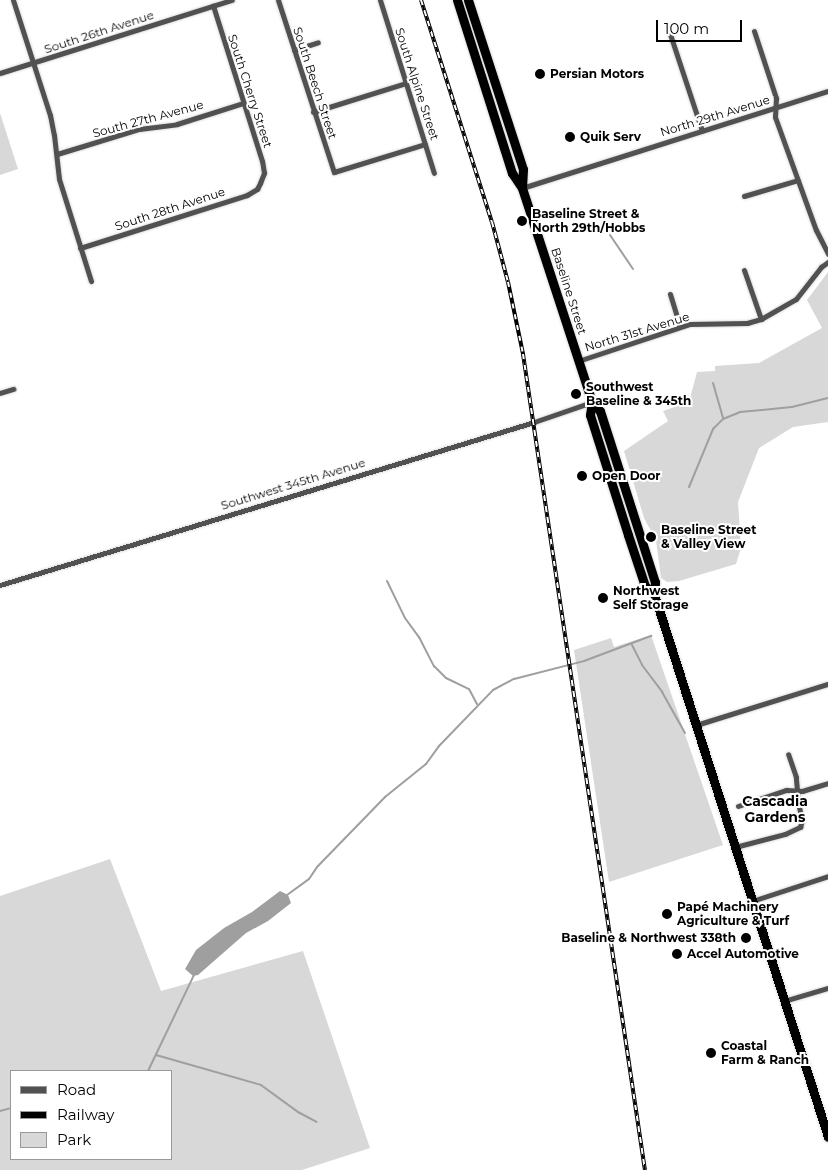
<!DOCTYPE html>
<html>
<head>
<meta charset="utf-8">
<style>
  body { margin:0 }
  #map { position:relative; width:828px; height:1170px; overflow:hidden; background:#fff; font-family:Montserrat,sans-serif }
  div>[style] { position:absolute }
  .green>* { inset:0; background:#d8d8d8 }
  .water>* { inset:0; background:#9f9f9f }
  .stream>* { height:2px; margin:-1px; padding:0 1px; transform-origin:1px; border-radius:1px; background:#9f9f9f }
  .roads { filter:drop-shadow(0 0 1px #dbdbdb) drop-shadow(0 0 1px #dbdbdb) }
  .street>* { height:5px; margin:-2.5px; padding:0 2.5px; transform-origin:2.5px; border-radius:2.5px; background:#515151 }
  .highway>* { height:9px; margin:-4.5px; padding:0 4.5px; transform-origin:4.5px; border-radius:4.5px; background:#000 }
  .rail>* { height:4px; margin-top:-2px; transform-origin:0; background:repeating-linear-gradient(90deg,#fff 0 5.5px,#000 0 11px); box-sizing:border-box; border-block:1px solid #000 }
  .dots>* { width:14px; height:14px; translate:-50% -50%; box-sizing:border-box; border:2px solid #fff; border-radius:50% }
  span { translate:-50% -50%; white-space:nowrap; text-align:center; line-height:1.15; -webkit-text-stroke:4px #fff; paint-order:stroke }
  .street-label { font-size:12px; color:#000 }
  .poi-label { font-size:12px; color:#000; font-weight:700 }
  .left { translate:0 -50%; text-align:left }
  .right { translate:-100% -50%; text-align:right }
  .neighbourhood-label { font-size:14px; color:#000; font-weight:700 }
  .legend { position:absolute; left:10px; top:1070px; width:162px; height:90px; box-sizing:border-box; background:#fff; border:1px solid #999; margin:0; padding:6px 9px; list-style:none; font-size:15px; color:#000 }
  .legend li { display:flex; align-items:center; gap:10px; height:25px }
  .legend b { width:25px; border:1px solid #999 }
  .scale { position:absolute; left:656px; top:20px; width:86px; height:22px; box-sizing:border-box; border:2px solid #000; border-top:0; padding-left:6px; font-size:15px; line-height:18px; white-space:nowrap; color:#000; -webkit-text-stroke:4px #fff; paint-order:stroke }
</style>
</head>
<body>
<div id="map">
  <div class="green">
    <div style="clip-path:polygon(0 113px,18px 169px,0 175px)"></div>
    <div style="clip-path:polygon(828px 272px,828px 422px,793px 427px,759px 448px,738px 502px,741px 548px,736px 564px,679px 581px,667px 582px,661px 578px,656px 540px,644px 518px,624px 451px,668px 421px,663px 411px,689px 402px,697px 372px,715px 371px,715px 366px,759px 363px,822px 328px,807px 300px)"></div>
    <div style="clip-path:polygon(651px 635px,723px 845px,609px 882px,574px 650px,611px 638px,614px 647px)"></div>
    <div style="clip-path:polygon(evenodd,110px 859px,161px 991px,303px 951px,370px 1148px,302px 1170px,0 1170px,0 896px,110px 859px,11px 1071px,171px 1071px,171px 1159px,11px 1159px,11px 1071px)"></div>
  </div>
  <div class="water">
    <div style="clip-path:polygon(280px 891px,288px 895px,291px 903px,268px 921px,246px 933px,198px 975px,193px 976px,185px 969px,196px 950px,224px 928px,252px 912px)"></div>
  </div>
  <div class="stream">
    <div style="left:610px;top:235px;width:41px;rotate:55.9deg"></div>
    <div style="left:713px;top:383px;width:37px;rotate:74deg"></div>
    <div style="left:689px;top:487px;width:63px;rotate:-67.5deg"></div>
    <div style="left:713px;top:429px;width:14px;rotate:-45deg"></div>
    <div style="left:723px;top:419px;width:18px;rotate:-22deg"></div>
    <div style="left:740px;top:412px;width:52px;rotate:-5.5deg"></div>
    <div style="left:792px;top:407px;width:37px;rotate:-14deg"></div>
    <div style="left:387px;top:581px;width:41px;rotate:64.1deg"></div>
    <div style="left:405px;top:618px;width:24px;rotate:54deg"></div>
    <div style="left:419px;top:637px;width:33px;rotate:63deg"></div>
    <div style="left:434px;top:666px;width:17px;rotate:45deg"></div>
    <div style="left:446px;top:678px;width:25px;rotate:26deg"></div>
    <div style="left:469px;top:689px;width:17px;rotate:62deg"></div>
    <div style="left:632px;top:645px;width:22px;rotate:63deg"></div>
    <div style="left:642px;top:665px;width:34px;rotate:53deg"></div>
    <div style="left:662px;top:692px;width:47px;rotate:60.7deg"></div>
    <div style="left:287px;top:895px;width:27px;rotate:-36deg"></div>
    <div style="left:309px;top:879px;width:14px;rotate:-56deg"></div>
    <div style="left:317px;top:867px;width:98px;rotate:-45.8deg"></div>
    <div style="left:385px;top:797px;width:53px;rotate:-38.8deg"></div>
    <div style="left:426px;top:764px;width:22px;rotate:-54deg"></div>
    <div style="left:439px;top:746px;width:78px;rotate:-46deg"></div>
    <div style="left:493px;top:690px;width:24px;rotate:-28deg"></div>
    <div style="left:514px;top:679px;width:72px;rotate:-14.4deg"></div>
    <div style="left:584px;top:661px;width:72px;rotate:-20.5deg"></div>
    <div style="left:156px;top:1055px;width:109px;rotate:15.9deg"></div>
    <div style="left:261px;top:1085px;width:46px;rotate:36.1deg"></div>
    <div style="left:298px;top:1112px;width:21px;rotate:28deg"></div>
    <div style="left:148px;top:1071px;width:106px;rotate:-64.4deg"></div>
    <div style="left:0;top:1111px;width:11px;rotate:-15deg"></div>
  </div>
  <div class="roads">
    <div class="street">
      <div style="left:13px;top:0;width:121px;rotate:72.2deg"></div>
      <div style="left:50px;top:115px;width:20px;rotate:79deg"></div>
      <div style="left:54px;top:135px;width:44px;rotate:83.5deg"></div>
      <div style="left:59px;top:179px;width:107px;rotate:72.6deg"></div>
      <div style="left:278px;top:0;width:181px;rotate:72deg"></div>
      <div style="left:334px;top:172px;width:95px;rotate:-17.1deg"></div>
      <div style="left:380px;top:0;width:181px;rotate:72.7deg"></div>
      <div style="left:668px;top:28px;width:108px;rotate:71.7deg"></div>
      <div style="left:754px;top:31px;width:71px;rotate:71.8deg"></div>
      <div style="left:776px;top:98px;width:19px;rotate:93deg"></div>
      <div style="left:775px;top:117px;width:120px;rotate:70.1deg"></div>
      <div style="left:816px;top:230px;width:27px;rotate:63deg"></div>
      <div style="left:294px;top:50px;width:25px;rotate:-18deg"></div>
      <div style="left:0;top:73px;width:243px;rotate:-17.5deg"></div>
      <div style="left:313px;top:112px;width:97px;rotate:-17.3deg"></div>
      <div style="left:57px;top:154px;width:86px;rotate:-17deg"></div>
      <div style="left:139px;top:129px;width:38px;rotate:-7deg"></div>
      <div style="left:177px;top:124px;width:69px;rotate:-17.7deg"></div>
      <div style="left:522px;top:188px;width:321px;rotate:-17.6deg"></div>
      <div style="left:744px;top:196px;width:56px;rotate:-16.5deg"></div>
      <div style="left:80px;top:248px;width:175px;rotate:-17.6deg"></div>
      <div style="left:247px;top:195px;width:12px;rotate:-31deg"></div>
      <div style="left:257px;top:189px;width:7px;rotate:-63deg"></div>
      <div style="left:260px;top:183px;width:11px;rotate:-68deg"></div>
      <div style="left:264px;top:173px;width:12px;rotate:-99deg"></div>
      <div style="left:262px;top:161px;width:163px;rotate:-107.5deg"></div>
      <div style="left:744px;top:270px;width:52px;rotate:70.9deg"></div>
      <div style="left:670px;top:294px;width:34px;rotate:73deg"></div>
      <div style="left:578px;top:361px;width:118px;rotate:-18.3deg"></div>
      <div style="left:690px;top:324px;width:57px;rotate:-1deg"></div>
      <div style="left:747px;top:323px;width:15px;rotate:-16deg"></div>
      <div style="left:761px;top:319px;width:40px;rotate:-29.7deg"></div>
      <div style="left:796px;top:299px;width:41px;rotate:-52deg"></div>
      <div style="left:821px;top:267px;width:9px;rotate:-36deg"></div>
      <div style="left:0;top:393px;width:14px;rotate:-17deg"></div>
      <div style="left:0;top:585px;width:558px;rotate:-16.97deg"></div>
      <div style="left:534px;top:422px;width:61px;rotate:-19deg"></div>
      <div style="left:696px;top:725px;width:138px;rotate:-17.3deg"></div>
      <div style="left:738px;top:806px;width:51px;rotate:-18.4deg"></div>
      <div style="left:786px;top:790px;width:16px;rotate:4deg"></div>
      <div style="left:802px;top:791px;width:27px;rotate:-17deg"></div>
      <div style="left:735px;top:847px;width:52px;rotate:-14.6deg"></div>
      <div style="left:785px;top:834px;width:17px;rotate:-25deg"></div>
      <div style="left:800px;top:827px;width:7px;rotate:-74deg"></div>
      <div style="left:802px;top:820px;width:18px;rotate:-103deg"></div>
      <div style="left:798px;top:802px;width:25px;rotate:-95deg"></div>
      <div style="left:796px;top:777px;width:24px;rotate:-109deg"></div>
      <div style="left:752px;top:901px;width:80px;rotate:-18.2deg"></div>
      <div style="left:784px;top:1001px;width:46px;rotate:-16.5deg"></div>
    </div>
    <div class="highway">
      <div style="left:457px;top:0;width:182px;rotate:72.4deg"></div>
      <div style="left:512px;top:173px;width:18px;rotate:56deg"></div>
      <div style="left:522px;top:188px;width:225px;rotate:71.9deg"></div>
      <div style="left:592px;top:402px;width:12px;rotate:48deg"></div>
      <div style="left:600px;top:411px;width:180px;rotate:72.2deg"></div>
      <div style="left:655px;top:582px;width:12px;rotate:95deg"></div>
      <div style="left:654px;top:594px;width:570px;rotate:72.23deg"></div>
      <div style="left:468px;top:0;width:178px;rotate:72deg"></div>
      <div style="left:523px;top:169px;width:18px;rotate:93deg"></div>
      <div style="left:592px;top:402px;width:13px;rotate:99deg"></div>
      <div style="left:590px;top:415px;width:126px;rotate:72.4deg"></div>
      <div style="left:628px;top:535px;width:54px;rotate:71.6deg"></div>
      <div style="left:645px;top:586px;width:12px;rotate:42deg"></div>
    </div>
  </div>
  <div class="rail">
    <div style="left:421px;top:0;width:233px;rotate:72.3deg"></div>
    <div style="left:492px;top:222px;width:62px;rotate:75.1deg"></div>
    <div style="left:508px;top:282px;width:74px;rotate:78.2deg"></div>
    <div style="left:523px;top:354px;width:825px;rotate:81.5deg"></div>
  </div>
  <div class="dots">
    <div style="left:540px;top:74px;background:#000"></div>
    <div style="left:570px;top:137px;background:#000"></div>
    <div style="left:522px;top:221px;background:#000"></div>
    <div style="left:576px;top:394px;background:#000"></div>
    <div style="left:582px;top:476px;background:#000"></div>
    <div style="left:651px;top:537px;background:#000"></div>
    <div style="left:603px;top:598px;background:#000"></div>
    <div style="left:667px;top:914px;background:#000"></div>
    <div style="left:746px;top:938px;background:#000"></div>
    <div style="left:677px;top:954px;background:#000"></div>
    <div style="left:711px;top:1053px;background:#000"></div>
  </div>
  <div class="street-label">
    <span style="left:99px;top:32px;rotate:-18deg">South 26th Avenue</span>
    <span style="left:315px;top:83px;rotate:72deg">South Beech Street</span>
    <span style="left:417px;top:84px;rotate:72deg">South Alpine Street</span>
    <span style="left:250px;top:91px;rotate:72deg">South Cherry Street</span>
    <span style="left:715px;top:116px;rotate:-17deg">North 29th Avenue</span>
    <span style="left:148px;top:119px;rotate:-15deg">South 27th Avenue</span>
    <span style="left:170px;top:209px;rotate:-18deg">South 28th Avenue</span>
    <span style="left:569px;top:291px;rotate:72deg">Baseline Street</span>
    <span style="left:637px;top:332px;rotate:-17deg">North 31st Avenue</span>
    <span style="left:293px;top:484px;rotate:-17deg">Southwest 345th Avenue</span>
  </div>
  <div class="poi-label">
    <span class="left" style="left:550px;top:74px">Persian Motors</span>
    <span class="left" style="left:580px;top:137px">Quik Serv</span>
    <span class="left" style="left:532px;top:221px">Baseline Street &amp;<br>North 29th/Hobbs</span>
    <span class="left" style="left:586px;top:394px">Southwest<br>Baseline &amp; 345th</span>
    <span class="left" style="left:592px;top:476px">Open Door</span>
    <span class="left" style="left:661px;top:537px">Baseline Street<br>&amp; Valley View</span>
    <span class="left" style="left:613px;top:598px">Northwest<br>Self Storage</span>
    <span class="left" style="left:677px;top:914px">Papé Machinery<br>Agriculture &amp; Turf</span>
    <span class="right" style="left:736px;top:938px">Baseline &amp; Northwest 338th</span>
    <span class="left" style="left:687px;top:954px">Accel Automotive</span>
    <span class="left" style="left:721px;top:1053px">Coastal<br>Farm &amp; Ranch</span>
  </div>
  <div class="neighbourhood-label">
    <span style="left:775px;top:809px">Cascadia<br>Gardens</span>
  </div>
  <ul class="legend">
  <li><b style="height:6px;background:#515151"></b>Road</li>
  <li><b style="height:6px;background:#000"></b>Railway</li>
  <li><b style="height:14px;background:#d8d8d8"></b>Park</li>
  </ul>
  <div class="scale">100 m</div>
</div>
</body>
</html>
